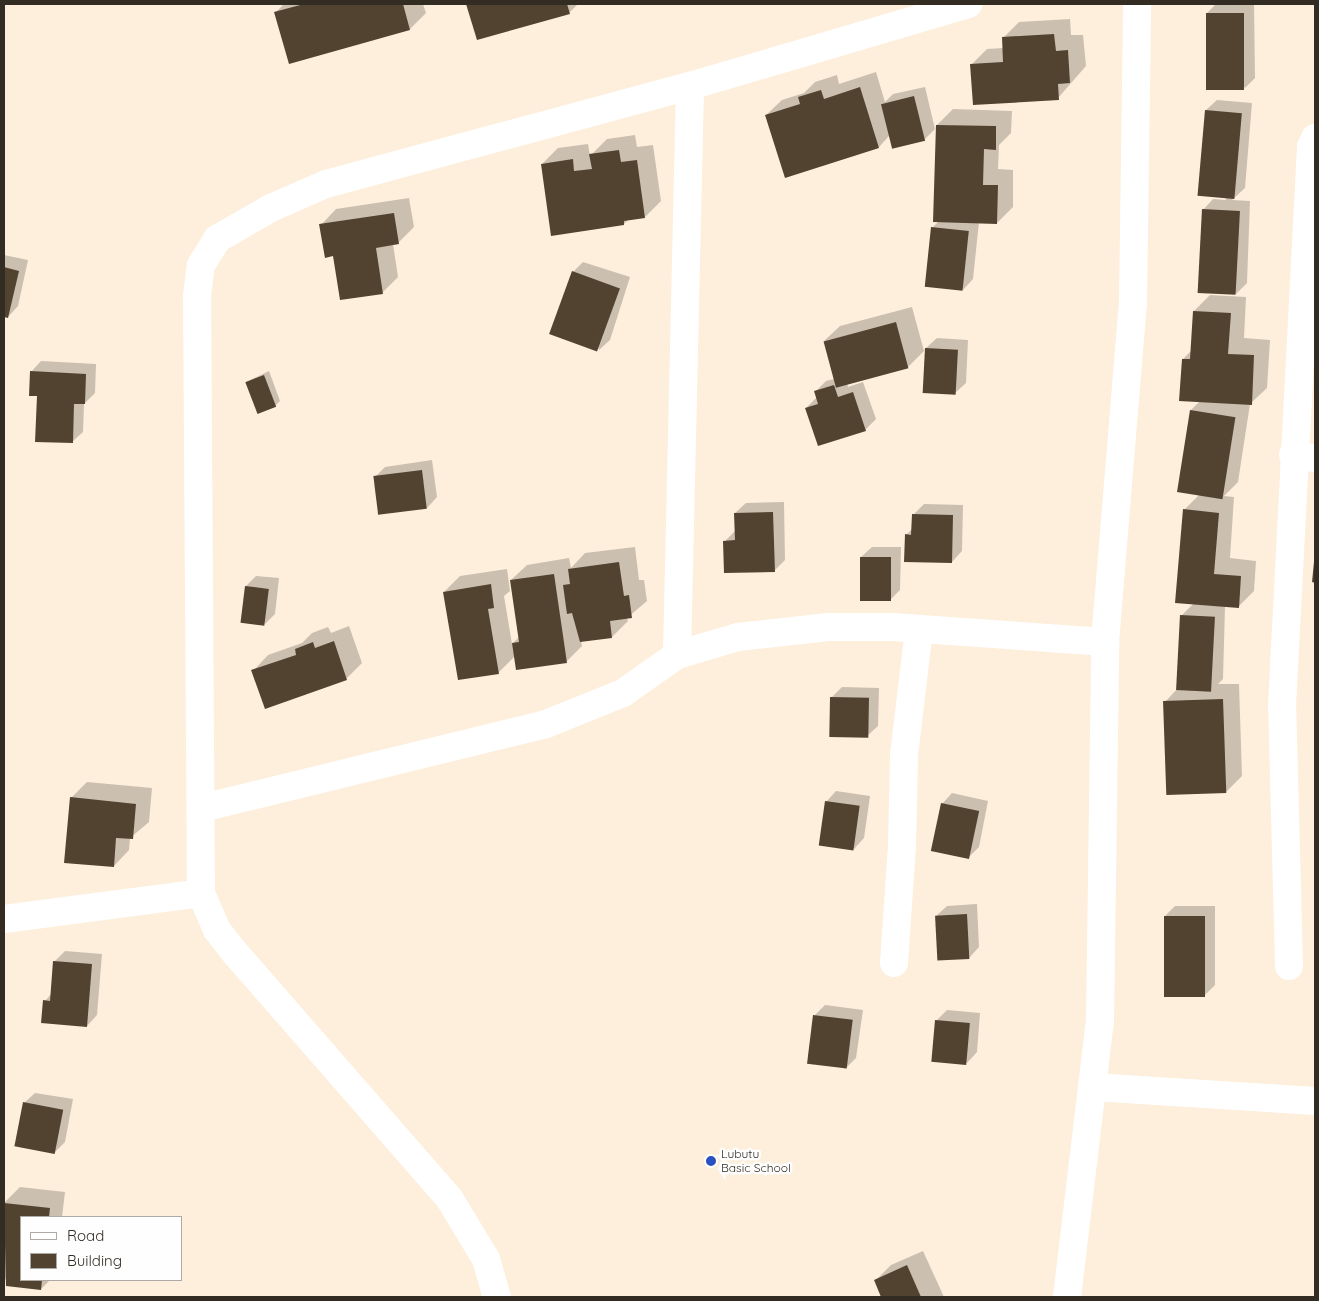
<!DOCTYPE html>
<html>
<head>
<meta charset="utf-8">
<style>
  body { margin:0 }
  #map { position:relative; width:1319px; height:1301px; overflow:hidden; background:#feefdc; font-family:Quicksand,sans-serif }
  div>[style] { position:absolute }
  .shadow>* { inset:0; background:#0003 }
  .building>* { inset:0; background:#524330; transform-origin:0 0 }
  .minor>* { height:28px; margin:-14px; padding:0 14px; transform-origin:14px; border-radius:14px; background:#fff }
  .dots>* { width:14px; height:14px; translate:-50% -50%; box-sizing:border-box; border:2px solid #fefefe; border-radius:50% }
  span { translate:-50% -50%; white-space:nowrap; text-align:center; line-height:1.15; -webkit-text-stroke:5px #fefefe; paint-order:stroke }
  .poi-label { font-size:12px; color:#332c23 }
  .left { translate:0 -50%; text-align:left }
  .frame { position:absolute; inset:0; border:5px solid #332c23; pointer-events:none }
  .legend { position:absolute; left:20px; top:1216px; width:162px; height:65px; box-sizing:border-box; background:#fefefe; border:1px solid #adaaa6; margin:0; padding:6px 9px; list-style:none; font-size:15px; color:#332c23 }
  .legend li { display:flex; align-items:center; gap:10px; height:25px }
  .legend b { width:25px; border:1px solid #adaaa6 }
</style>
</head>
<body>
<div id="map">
  <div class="shadow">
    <div style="clip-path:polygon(284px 4px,423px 4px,426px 13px,410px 29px,290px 63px,275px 13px)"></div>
    <div style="clip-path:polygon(468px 4px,578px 4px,569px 13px,477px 39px)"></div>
    <div style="clip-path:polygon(1216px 4px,1254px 4px,1255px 78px,1245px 88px,1207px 13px)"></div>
    <div style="clip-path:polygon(1070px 19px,1071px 35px,1083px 35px,1086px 66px,1058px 98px,971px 65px,987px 49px,1004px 48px,1003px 38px,1019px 22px)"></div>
    <div style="clip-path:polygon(876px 72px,885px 102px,893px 94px,925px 87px,935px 129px,924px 140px,889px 136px,879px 147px,766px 115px,782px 100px,804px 93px,815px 82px,837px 75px,839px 84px)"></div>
    <div style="clip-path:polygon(1217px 100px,1252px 103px,1245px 188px,1232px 200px,1250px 201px,1247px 283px,1236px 294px,1203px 210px,1213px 199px,1226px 200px,1206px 110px)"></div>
    <div style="clip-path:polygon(953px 109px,1012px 111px,1011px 133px,999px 145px,998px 169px,1013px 170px,1013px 207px,997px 223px,979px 222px,973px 279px,963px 290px,932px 228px,939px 221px,937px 125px)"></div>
    <div style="clip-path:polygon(635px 135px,637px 147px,653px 145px,661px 201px,645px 217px,628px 220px,624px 224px,542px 164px,558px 148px,588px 144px,590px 156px,607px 139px)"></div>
    <div style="clip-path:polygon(409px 198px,414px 227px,398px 243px,393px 244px,398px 277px,382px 293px,321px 225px,336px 209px)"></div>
    <div style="clip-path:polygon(4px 255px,28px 260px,18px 306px,8px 317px,4px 316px)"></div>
    <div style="clip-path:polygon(583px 262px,630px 277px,610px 340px,599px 350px,573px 272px)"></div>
    <div style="clip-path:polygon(1210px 295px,1246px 297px,1244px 338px,1270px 340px,1267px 388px,1250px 404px,1238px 482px,1224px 496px,1234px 497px,1230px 558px,1256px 561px,1254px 591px,1238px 607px,1225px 606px,1223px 679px,1218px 684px,1239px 684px,1242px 776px,1226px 792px,1165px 702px,1179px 687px,1181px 616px,1194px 603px,1184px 510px,1200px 494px,1191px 410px,1200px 401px,1183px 359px,1192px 350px,1194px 311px)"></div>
    <div style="clip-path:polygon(912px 307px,924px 351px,908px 367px,847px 382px,848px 387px,863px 382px,876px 419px,865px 430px,806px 408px,817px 397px,815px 392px,826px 381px,834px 379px,824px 341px,840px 326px)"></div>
    <div style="clip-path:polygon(937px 338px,968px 340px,966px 383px,955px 393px,926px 348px)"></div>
    <div style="clip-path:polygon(41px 361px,96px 364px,95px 393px,84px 404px,83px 432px,72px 442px,39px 395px,31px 372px)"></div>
    <div style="clip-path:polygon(269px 371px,280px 401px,275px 406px,246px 382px)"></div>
    <div style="clip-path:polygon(432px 460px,437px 497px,427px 508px,380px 514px,374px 478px,385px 467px)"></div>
    <div style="clip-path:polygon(784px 502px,785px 560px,775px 570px,725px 541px,736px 530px,735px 513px,746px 503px)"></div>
    <div style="clip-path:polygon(924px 504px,963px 505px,962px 551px,952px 562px,906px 535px,913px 528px,913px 515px)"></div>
    <div style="clip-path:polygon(635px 547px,639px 580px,644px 580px,647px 601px,627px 618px,628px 621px,612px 637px,581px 641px,582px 646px,566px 662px,515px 656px,498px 673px,444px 592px,460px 576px,507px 569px,510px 591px,504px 596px,512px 644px,520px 636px,511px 580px,527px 565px,569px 558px,571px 568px,585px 553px)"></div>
    <div style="clip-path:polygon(872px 547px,901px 547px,900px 590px,890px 600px,861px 557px)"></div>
    <div style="clip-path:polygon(256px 576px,279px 578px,275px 614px,265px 624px,246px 586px)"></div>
    <div style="clip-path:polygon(349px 626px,362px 663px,346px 679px,253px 671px,268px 655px,302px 643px,312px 633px,328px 627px,331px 633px)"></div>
    <div style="clip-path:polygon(842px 687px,879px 688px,878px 726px,867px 736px,831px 698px)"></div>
    <div style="clip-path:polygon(87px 782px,152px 788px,149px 822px,130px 838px,129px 850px,114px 866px,71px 798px)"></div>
    <div style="clip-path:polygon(836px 791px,870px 796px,864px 838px,854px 849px,826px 802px)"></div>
    <div style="clip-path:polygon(952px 793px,988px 801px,979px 847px,968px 858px,942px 804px)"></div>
    <div style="clip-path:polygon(977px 904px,979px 947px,969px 958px,936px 916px,947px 906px)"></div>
    <div style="clip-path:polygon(1175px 906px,1215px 906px,1215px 985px,1205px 995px,1165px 916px)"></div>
    <div style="clip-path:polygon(65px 951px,102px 954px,97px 1015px,87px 1026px,45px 1001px,52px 993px,54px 962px)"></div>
    <div style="clip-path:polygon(825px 1005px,863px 1010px,856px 1058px,845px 1069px,815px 1015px)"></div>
    <div style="clip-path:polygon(947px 1010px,980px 1013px,977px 1052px,967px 1063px,936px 1021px)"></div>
    <div style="clip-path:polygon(35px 1093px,73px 1099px,65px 1142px,55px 1152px,24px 1103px)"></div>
    <div style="clip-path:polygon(20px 1187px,65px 1192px,62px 1217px,21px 1217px,21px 1280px,50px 1280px,41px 1289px,4px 1279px,4px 1203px)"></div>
    <div style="clip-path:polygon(923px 1251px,944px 1297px,883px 1297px,875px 1281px,891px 1265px)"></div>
  </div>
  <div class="building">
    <div style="clip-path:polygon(304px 4px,403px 4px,410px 30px,289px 64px,274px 12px)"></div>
    <div style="clip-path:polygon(466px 4px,567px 4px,570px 14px,477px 40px)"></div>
    <div style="left:1206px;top:13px;width:38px;height:77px"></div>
    <div style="clip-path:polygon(1054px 34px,1056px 51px,1068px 50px,1070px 83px,1058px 84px,1059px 100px,973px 105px,970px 64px,1003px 62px,1002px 37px)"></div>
    <div style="clip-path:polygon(860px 87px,879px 148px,785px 178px,765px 115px,800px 104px,798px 97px,821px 90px,824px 99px)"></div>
    <div style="left:914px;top:96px;width:46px;height:34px;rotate:76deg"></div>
    <div style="left:1205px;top:110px;width:37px;height:86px;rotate:5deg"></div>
    <div style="clip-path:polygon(936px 125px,996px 126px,996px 150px,984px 149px,983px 185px,998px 185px,997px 224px,933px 222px)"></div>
    <div style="clip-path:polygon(619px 150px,621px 162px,637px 160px,645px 218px,624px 221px,624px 225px,551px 236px,541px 164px,573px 159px,574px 171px,592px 169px,589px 154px)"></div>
    <div style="left:1202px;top:209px;width:38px;height:84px;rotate:3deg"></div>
    <div style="clip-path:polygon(394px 213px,399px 244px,376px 248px,383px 294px,340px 300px,333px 256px,325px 258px,319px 224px)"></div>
    <div style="left:931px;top:227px;width:38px;height:60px;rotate:6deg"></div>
    <div style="clip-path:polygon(4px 267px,19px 271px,8px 318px,4px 317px)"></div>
    <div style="left:572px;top:271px;width:51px;height:67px;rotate:20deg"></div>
    <div style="clip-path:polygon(1193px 311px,1231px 313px,1228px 354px,1254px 355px,1252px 405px,1179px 401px,1182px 359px,1190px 359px)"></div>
    <div style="left:896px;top:322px;width:48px;height:75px;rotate:75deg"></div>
    <div style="left:925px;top:348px;width:33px;height:45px;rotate:3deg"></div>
    <div style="clip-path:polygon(30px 371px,86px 374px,85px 404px,74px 404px,73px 443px,35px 442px,37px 396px,29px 396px)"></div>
    <div style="left:264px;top:375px;width:34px;height:20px;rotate:69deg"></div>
    <div style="clip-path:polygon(834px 385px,838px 397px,853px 392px,866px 431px,818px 446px,805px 408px,818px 404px,814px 391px)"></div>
    <div style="left:1190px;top:410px;width:46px;height:83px;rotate:9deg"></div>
    <div style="left:422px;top:470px;width:39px;height:49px;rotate:83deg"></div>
    <div style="clip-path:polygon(1183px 509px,1219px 513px,1214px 574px,1241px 576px,1239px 608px,1175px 603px)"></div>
    <div style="clip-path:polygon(773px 512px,775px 572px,724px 573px,723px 541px,735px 540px,734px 513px)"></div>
    <div style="clip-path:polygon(912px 514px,953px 515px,952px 563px,904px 562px,905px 534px,911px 535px)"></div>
    <div style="left:860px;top:557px;width:31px;height:44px"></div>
    <div style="clip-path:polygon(619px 562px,624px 596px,629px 595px,632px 618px,610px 621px,612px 638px,580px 642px,572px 613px,567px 614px,563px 585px,570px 584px,568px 569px)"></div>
    <div style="clip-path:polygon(1314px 562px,1315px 562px,1315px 583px,1312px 582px)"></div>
    <div style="clip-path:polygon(554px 574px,567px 663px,516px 670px,512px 643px,519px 642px,510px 580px)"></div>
    <div style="clip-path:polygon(491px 584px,494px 608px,488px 609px,499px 674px,458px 680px,443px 592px)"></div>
    <div style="left:245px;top:586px;width:24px;height:37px;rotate:7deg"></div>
    <div style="left:1180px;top:615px;width:35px;height:75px;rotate:3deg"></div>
    <div style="clip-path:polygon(334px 641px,347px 680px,265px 709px,251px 670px,296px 655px,295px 649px,313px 642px,315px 648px)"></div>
    <div style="left:830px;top:697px;width:39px;height:40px;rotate:1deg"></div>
    <div style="left:1223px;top:699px;width:94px;height:60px;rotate:88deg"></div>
    <div style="clip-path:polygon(70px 797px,136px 804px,133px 839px,116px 838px,114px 867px,64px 863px)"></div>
    <div style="left:825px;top:801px;width:35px;height:45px;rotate:8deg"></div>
    <div style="left:941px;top:803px;width:39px;height:49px;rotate:12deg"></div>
    <div style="left:967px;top:914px;width:45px;height:32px;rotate:87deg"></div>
    <div style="left:1164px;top:916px;width:41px;height:81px"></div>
    <div style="clip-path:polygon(53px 961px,92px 964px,87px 1027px,41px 1023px,43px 1000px,50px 1001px)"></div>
    <div style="left:813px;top:1015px;width:40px;height:49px;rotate:7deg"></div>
    <div style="left:935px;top:1020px;width:35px;height:42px;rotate:5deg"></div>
    <div style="left:23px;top:1102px;width:41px;height:45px;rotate:11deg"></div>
    <div style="clip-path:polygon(4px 1203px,50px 1208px,49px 1217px,21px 1217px,21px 1280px,42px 1280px,41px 1290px,6px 1286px)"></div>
    <div style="clip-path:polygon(907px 1265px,921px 1297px,881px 1297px,874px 1280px)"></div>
  </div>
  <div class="minor">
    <div style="left:1293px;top:455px;width:22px;rotate:8deg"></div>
    <div style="left:677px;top:655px;width:64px;rotate:-16.4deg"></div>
    <div style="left:738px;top:637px;width:91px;rotate:-6.3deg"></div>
    <div style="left:828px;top:627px;width:64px"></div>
    <div style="left:892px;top:627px;width:214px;rotate:4deg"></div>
    <div style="left:202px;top:808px;width:354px;rotate:-13.7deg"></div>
    <div style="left:546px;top:724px;width:83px;rotate:-21.9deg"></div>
    <div style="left:623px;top:693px;width:66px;rotate:-35.1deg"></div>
    <div style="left:677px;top:655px;width:569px;rotate:-88.69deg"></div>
    <div style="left:201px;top:893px;width:597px;rotate:-90.38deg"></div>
    <div style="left:197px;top:296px;width:31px;rotate:-83deg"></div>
    <div style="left:201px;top:265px;width:31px;rotate:-58deg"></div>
    <div style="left:217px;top:239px;width:62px;rotate:-29.9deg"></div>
    <div style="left:271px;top:208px;width:60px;rotate:-23.6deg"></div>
    <div style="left:326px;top:184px;width:377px;rotate:-15.1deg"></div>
    <div style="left:690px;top:86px;width:290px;rotate:-16.4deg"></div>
    <div style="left:4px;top:919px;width:199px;rotate:-7.5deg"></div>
    <div style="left:201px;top:893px;width:40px;rotate:66.6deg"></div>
    <div style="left:217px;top:930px;width:31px;rotate:52deg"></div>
    <div style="left:236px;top:954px;width:324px;rotate:48.9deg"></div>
    <div style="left:449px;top:1198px;width:71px;rotate:58.8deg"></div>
    <div style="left:486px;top:1259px;width:40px;rotate:74deg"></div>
    <div style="left:894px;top:963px;width:117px;rotate:-86.1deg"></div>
    <div style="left:902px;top:846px;width:91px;rotate:-88.7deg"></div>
    <div style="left:904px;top:755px;width:126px;rotate:-83.2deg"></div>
    <div style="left:1289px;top:966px;width:260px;rotate:-91.5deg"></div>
    <div style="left:1282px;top:706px;width:560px;rotate:-87.03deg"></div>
    <div style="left:1311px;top:147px;width:10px;rotate:-66deg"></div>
    <div style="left:1093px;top:1087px;width:222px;rotate:3.6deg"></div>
    <div style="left:1067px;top:1297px;width:278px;rotate:-83.2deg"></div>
    <div style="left:1100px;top:1021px;width:379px;rotate:-89.2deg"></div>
    <div style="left:1105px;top:642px;width:341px;rotate:-85.3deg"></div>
    <div style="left:1133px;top:302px;width:298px;rotate:-89.2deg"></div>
  </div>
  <div class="dots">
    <div style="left:711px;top:1161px;background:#2b50bf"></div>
  </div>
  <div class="poi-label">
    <span class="left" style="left:721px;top:1161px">Lubutu<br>Basic School</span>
  </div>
  <div class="frame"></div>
  <ul class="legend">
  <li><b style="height:6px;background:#fff"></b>Road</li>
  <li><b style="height:14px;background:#524330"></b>Building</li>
  </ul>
</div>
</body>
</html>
